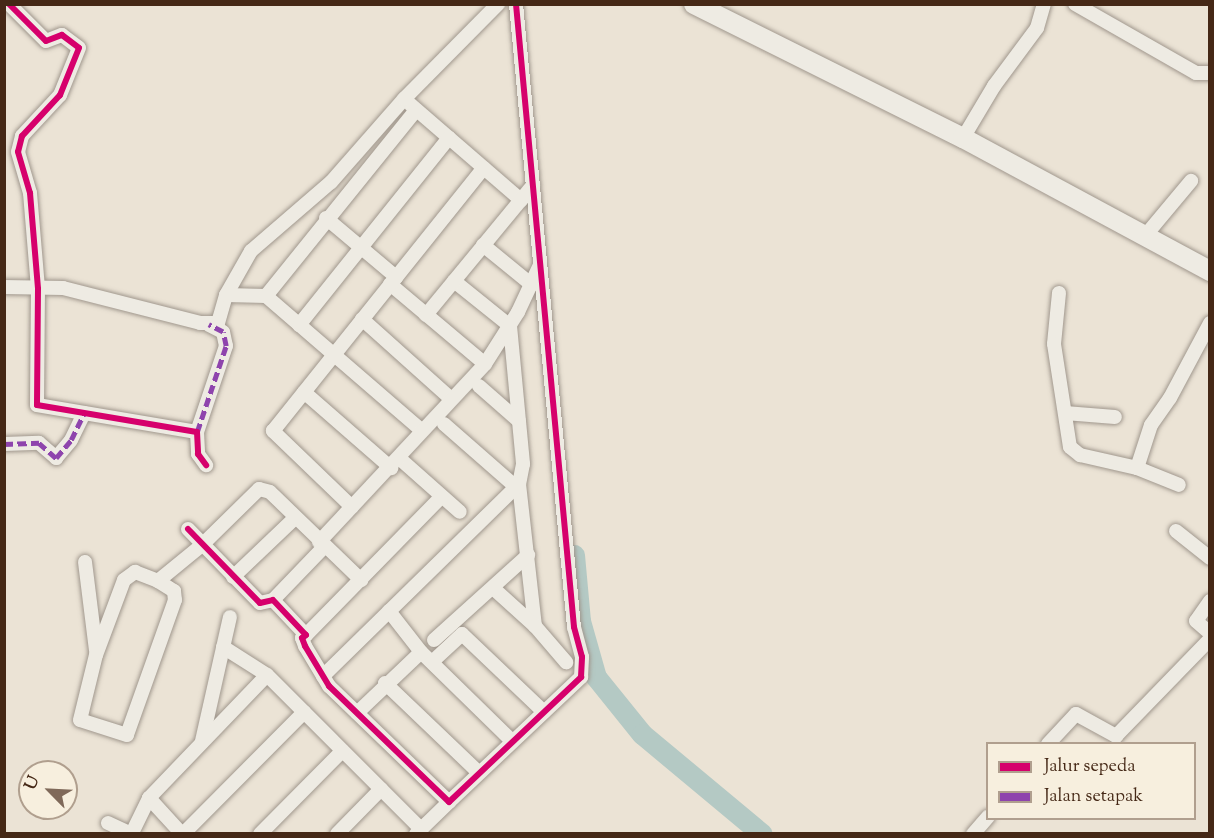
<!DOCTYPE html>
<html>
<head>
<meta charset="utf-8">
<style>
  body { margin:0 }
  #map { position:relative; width:1214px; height:838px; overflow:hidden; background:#ebe3d5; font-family:"Sorts Mill Goudy",serif }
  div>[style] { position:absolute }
  .river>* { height:21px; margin:-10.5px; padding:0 10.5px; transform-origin:10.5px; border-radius:10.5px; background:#b4c9c4 }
  .roads { filter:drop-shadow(0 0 2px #a0978d) drop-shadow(0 0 2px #a0978d) }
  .street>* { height:14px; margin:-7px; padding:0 7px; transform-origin:7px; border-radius:7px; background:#eeebe3 }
  .secondary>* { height:20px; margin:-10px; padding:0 10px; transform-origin:10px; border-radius:10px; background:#eeebe3 }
  .quiet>* { height:4.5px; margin-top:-2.25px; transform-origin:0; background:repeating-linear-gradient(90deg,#8e44ad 0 9px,transparent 0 13.5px) }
  .cycleway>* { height:6px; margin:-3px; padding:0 3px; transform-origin:3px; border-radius:3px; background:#d6006c }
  span { translate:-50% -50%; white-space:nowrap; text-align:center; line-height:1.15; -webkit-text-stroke:6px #f7efde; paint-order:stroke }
  .frame { position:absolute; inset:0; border:6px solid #452816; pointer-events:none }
  .legend { position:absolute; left:986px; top:742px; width:210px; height:78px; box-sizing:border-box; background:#f7efde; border:2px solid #b09f8e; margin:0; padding:8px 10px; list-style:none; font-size:18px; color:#452816 }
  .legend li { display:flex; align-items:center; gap:12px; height:30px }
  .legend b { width:30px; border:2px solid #b09f8e }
  .north { position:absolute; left:18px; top:760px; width:60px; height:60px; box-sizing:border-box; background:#f7efde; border:2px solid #b09f8e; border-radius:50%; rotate:294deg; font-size:16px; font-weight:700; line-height:24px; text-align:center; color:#452816 }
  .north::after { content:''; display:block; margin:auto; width:21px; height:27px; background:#7f6959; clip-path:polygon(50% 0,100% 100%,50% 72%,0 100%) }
</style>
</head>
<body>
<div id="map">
  <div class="river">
    <div style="left:574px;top:555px;width:66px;rotate:84.8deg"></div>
    <div style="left:580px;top:621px;width:58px;rotate:74.1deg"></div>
    <div style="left:596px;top:677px;width:73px;rotate:51.1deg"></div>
    <div style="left:642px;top:734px;width:156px;rotate:39.8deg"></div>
  </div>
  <div class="roads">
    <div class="street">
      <div style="left:9px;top:4px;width:52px;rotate:45deg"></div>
      <div style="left:46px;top:41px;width:17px;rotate:-21deg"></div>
      <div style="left:62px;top:35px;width:21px;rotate:37deg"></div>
      <div style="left:79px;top:48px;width:51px;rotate:112deg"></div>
      <div style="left:60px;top:95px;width:56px;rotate:132.8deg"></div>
      <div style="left:22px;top:136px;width:16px;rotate:104deg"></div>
      <div style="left:18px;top:152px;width:43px;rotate:73.7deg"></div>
      <div style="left:30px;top:193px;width:96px;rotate:85.2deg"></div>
      <div style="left:38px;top:289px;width:116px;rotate:90.5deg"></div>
      <div style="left:37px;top:405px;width:162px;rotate:9.6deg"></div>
      <div style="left:197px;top:432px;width:22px;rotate:87deg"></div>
      <div style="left:198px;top:454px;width:14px;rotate:54deg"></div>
      <div style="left:1075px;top:4px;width:139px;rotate:29.7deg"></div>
      <div style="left:1196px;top:73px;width:14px"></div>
      <div style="left:410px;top:104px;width:147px;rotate:40.9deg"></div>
      <div style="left:963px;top:138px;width:61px;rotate:-59.2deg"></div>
      <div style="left:994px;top:86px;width:72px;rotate:-53.4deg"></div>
      <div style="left:1037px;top:28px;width:25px;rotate:-74deg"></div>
      <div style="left:326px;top:218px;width:92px;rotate:40.1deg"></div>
      <div style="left:1145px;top:236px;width:72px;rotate:-50.1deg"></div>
      <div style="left:483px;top:245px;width:63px;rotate:39.2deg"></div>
      <div style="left:454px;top:281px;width:72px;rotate:38.8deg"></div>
      <div style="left:510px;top:326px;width:139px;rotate:84.6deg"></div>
      <div style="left:523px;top:464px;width:20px;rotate:101deg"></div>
      <div style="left:519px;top:484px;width:143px;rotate:83.6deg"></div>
      <div style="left:390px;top:284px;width:124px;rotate:40.1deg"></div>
      <div style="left:4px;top:287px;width:59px;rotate:1deg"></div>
      <div style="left:63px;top:288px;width:141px;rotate:14.3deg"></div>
      <div style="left:200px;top:323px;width:18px"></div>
      <div style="left:218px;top:323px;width:29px;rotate:-74deg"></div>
      <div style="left:226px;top:295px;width:51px;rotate:-60.4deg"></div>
      <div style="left:251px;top:251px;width:106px;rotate:-40.8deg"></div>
      <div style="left:331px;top:182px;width:111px;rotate:-48.7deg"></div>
      <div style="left:404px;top:99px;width:134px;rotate:-45.3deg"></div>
      <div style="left:1059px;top:293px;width:51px;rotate:95.6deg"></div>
      <div style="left:1054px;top:344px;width:104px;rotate:81.2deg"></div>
      <div style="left:1070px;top:447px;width:13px;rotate:39deg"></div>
      <div style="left:1080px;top:455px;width:58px;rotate:12.8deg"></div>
      <div style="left:1137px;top:468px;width:45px;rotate:22deg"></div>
      <div style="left:226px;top:295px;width:40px;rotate:1.4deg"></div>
      <div style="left:266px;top:296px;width:239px;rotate:-51.1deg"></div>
      <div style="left:266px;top:296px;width:205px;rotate:40.8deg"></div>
      <div style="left:426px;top:315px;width:168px;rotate:-50.5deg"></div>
      <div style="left:362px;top:319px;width:118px;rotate:41.9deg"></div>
      <div style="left:299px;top:325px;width:240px;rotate:-51.3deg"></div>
      <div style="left:479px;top:386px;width:53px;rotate:41.2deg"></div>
      <div style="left:304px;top:392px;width:116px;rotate:41.1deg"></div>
      <div style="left:1065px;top:413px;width:50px;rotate:4.6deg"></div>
      <div style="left:444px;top:424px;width:96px;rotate:41.2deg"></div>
      <div style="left:197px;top:432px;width:91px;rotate:-71.4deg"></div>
      <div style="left:226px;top:346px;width:14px;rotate:-102deg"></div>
      <div style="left:223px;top:332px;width:16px;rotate:-153deg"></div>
      <div style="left:4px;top:444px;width:35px;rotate:-2deg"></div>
      <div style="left:39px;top:443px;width:23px;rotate:41deg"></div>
      <div style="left:56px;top:458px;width:23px;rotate:-50deg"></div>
      <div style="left:71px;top:440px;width:30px;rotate:-64deg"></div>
      <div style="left:399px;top:458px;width:81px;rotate:41.5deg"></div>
      <div style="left:1137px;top:468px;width:45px;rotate:-72deg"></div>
      <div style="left:1151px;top:425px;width:33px;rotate:-55deg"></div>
      <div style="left:1170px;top:398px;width:85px;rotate:-61.9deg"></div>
      <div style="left:352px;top:507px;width:110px;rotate:-136.1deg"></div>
      <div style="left:273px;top:431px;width:337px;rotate:-51.3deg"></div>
      <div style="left:188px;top:529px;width:103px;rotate:45.8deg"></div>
      <div style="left:260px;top:603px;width:13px;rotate:-13deg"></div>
      <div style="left:273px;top:600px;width:48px;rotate:46.7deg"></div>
      <div style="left:306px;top:635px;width:5px;rotate:143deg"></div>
      <div style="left:302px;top:638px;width:9px;rotate:69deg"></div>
      <div style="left:305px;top:646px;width:47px;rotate:59deg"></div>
      <div style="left:329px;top:686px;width:167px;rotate:44deg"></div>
      <div style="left:449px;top:802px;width:182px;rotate:-43.4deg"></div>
      <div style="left:581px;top:677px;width:20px;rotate:-87deg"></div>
      <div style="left:582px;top:657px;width:31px;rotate:-105deg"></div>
      <div style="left:574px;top:627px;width:626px;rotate:-95.32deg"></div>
      <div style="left:1176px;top:531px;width:43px;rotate:38.5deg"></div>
      <div style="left:319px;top:542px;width:243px;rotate:-47deg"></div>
      <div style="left:485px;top:364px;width:62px;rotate:-57.6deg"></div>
      <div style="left:518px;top:312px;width:50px;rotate:-65deg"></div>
      <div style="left:85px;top:562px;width:89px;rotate:82.9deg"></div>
      <div style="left:233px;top:577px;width:86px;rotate:-43.6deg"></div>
      <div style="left:158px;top:581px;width:19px;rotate:32deg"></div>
      <div style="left:174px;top:591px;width:9px;rotate:84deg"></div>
      <div style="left:175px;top:600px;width:143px;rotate:109.6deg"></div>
      <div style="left:127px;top:735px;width:49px;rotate:-162.3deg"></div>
      <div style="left:80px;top:720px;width:67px;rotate:-76.2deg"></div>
      <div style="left:96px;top:655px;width:80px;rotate:-69.5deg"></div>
      <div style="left:124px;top:580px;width:14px;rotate:-36deg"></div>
      <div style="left:135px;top:572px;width:25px;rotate:21deg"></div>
      <div style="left:158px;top:581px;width:57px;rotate:-39.3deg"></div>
      <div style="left:202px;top:545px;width:80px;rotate:-44.5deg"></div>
      <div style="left:259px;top:489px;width:11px;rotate:15deg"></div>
      <div style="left:270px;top:492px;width:127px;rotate:44deg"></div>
      <div style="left:493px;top:588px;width:57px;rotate:42.1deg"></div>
      <div style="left:535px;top:626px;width:48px;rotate:49.3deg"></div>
      <div style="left:273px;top:600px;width:74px;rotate:-46.1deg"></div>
      <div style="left:1210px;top:601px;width:24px;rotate:125deg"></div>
      <div style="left:1196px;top:621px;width:18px;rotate:41deg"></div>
      <div style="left:389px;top:611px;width:52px;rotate:52deg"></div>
      <div style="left:421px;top:652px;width:127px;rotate:44.4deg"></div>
      <div style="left:306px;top:635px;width:194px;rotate:-45.6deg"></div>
      <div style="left:434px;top:640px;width:127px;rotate:-42.1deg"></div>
      <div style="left:223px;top:647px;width:52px;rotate:32.5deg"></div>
      <div style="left:267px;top:675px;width:218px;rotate:45deg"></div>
      <div style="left:432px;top:662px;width:41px;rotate:-43deg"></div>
      <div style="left:462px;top:634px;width:113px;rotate:43.6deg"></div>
      <div style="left:323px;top:676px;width:274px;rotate:-44.4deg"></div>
      <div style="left:385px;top:683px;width:129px;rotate:43.7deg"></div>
      <div style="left:357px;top:713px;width:88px;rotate:-43.6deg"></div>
      <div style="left:202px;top:741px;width:127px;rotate:-77.3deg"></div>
      <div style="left:1048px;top:744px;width:41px;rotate:-47deg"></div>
      <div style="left:1076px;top:714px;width:46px;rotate:28.8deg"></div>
      <div style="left:1116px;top:736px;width:135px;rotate:-45.9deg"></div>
      <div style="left:149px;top:798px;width:49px;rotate:47.5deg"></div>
      <div style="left:108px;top:823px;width:26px;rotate:25deg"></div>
      <div style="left:132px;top:833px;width:39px;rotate:-64deg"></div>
      <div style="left:149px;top:798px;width:170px;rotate:-46.2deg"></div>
      <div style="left:183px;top:834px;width:172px;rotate:-45.2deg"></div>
      <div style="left:260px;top:834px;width:117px;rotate:-45.3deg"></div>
      <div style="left:337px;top:834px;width:63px;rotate:-45.6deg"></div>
      <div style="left:416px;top:834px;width:46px;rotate:-44.1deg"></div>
      <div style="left:973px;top:834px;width:23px;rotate:-49deg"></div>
    </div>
    <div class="secondary">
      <div style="left:694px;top:4px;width:301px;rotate:26.5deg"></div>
      <div style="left:963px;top:138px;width:281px;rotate:28.3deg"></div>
    </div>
  </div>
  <div class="quiet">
    <div style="left:197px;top:432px;width:91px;rotate:-71.4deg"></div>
    <div style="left:226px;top:346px;width:14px;rotate:-102deg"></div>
    <div style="left:223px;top:332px;width:16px;rotate:-153deg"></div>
    <div style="left:4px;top:444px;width:35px;rotate:-2deg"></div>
    <div style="left:39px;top:443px;width:23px;rotate:41deg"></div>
    <div style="left:56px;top:458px;width:23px;rotate:-50deg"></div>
    <div style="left:71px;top:440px;width:30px;rotate:-64deg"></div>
  </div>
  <div class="cycleway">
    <div style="left:9px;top:4px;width:52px;rotate:45deg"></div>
    <div style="left:46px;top:41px;width:17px;rotate:-21deg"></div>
    <div style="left:62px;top:35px;width:21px;rotate:37deg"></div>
    <div style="left:79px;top:48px;width:51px;rotate:112deg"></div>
    <div style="left:60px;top:95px;width:56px;rotate:132.8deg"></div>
    <div style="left:22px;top:136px;width:16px;rotate:104deg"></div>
    <div style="left:18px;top:152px;width:43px;rotate:73.7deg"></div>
    <div style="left:30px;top:193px;width:96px;rotate:85.2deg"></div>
    <div style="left:38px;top:289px;width:116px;rotate:90.5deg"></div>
    <div style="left:37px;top:405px;width:162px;rotate:9.6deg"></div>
    <div style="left:197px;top:432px;width:22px;rotate:87deg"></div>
    <div style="left:198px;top:454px;width:14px;rotate:54deg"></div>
    <div style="left:188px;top:529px;width:103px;rotate:45.8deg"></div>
    <div style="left:260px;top:603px;width:13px;rotate:-13deg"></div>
    <div style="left:273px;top:600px;width:48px;rotate:46.7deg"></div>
    <div style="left:306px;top:635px;width:5px;rotate:143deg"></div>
    <div style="left:302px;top:638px;width:9px;rotate:69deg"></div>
    <div style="left:305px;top:646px;width:47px;rotate:59deg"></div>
    <div style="left:329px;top:686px;width:167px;rotate:44deg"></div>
    <div style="left:449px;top:802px;width:182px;rotate:-43.4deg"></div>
    <div style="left:581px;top:677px;width:20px;rotate:-87deg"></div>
    <div style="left:582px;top:657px;width:31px;rotate:-105deg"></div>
    <div style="left:574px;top:627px;width:626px;rotate:-95.32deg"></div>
  </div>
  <div class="frame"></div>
  <ul class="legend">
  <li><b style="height:8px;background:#d6006c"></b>Jalur sepeda</li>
  <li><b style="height:8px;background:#8e44ad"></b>Jalan setapak</li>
  </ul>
  <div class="north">U</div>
</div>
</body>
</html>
